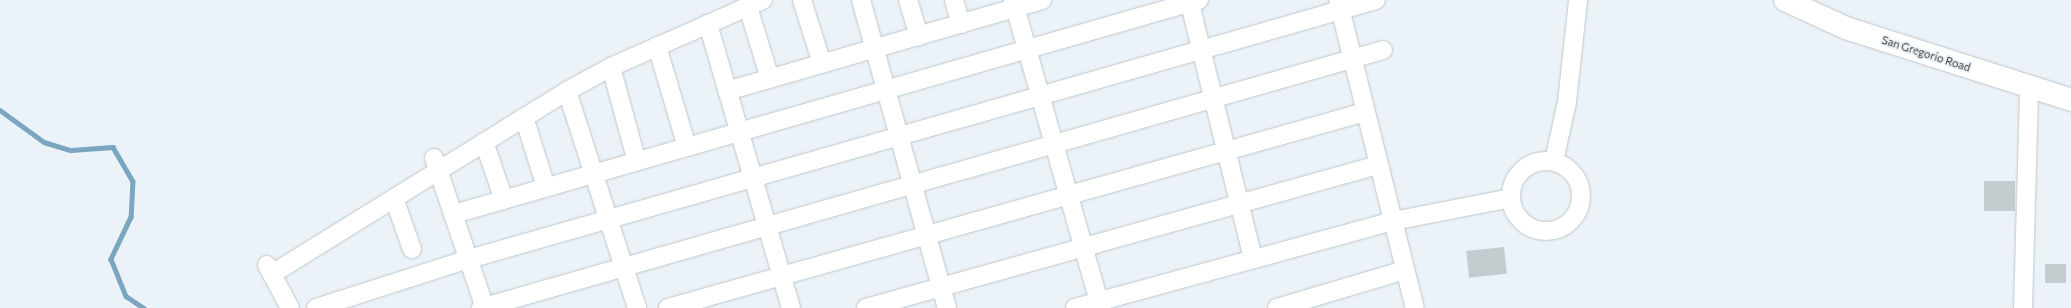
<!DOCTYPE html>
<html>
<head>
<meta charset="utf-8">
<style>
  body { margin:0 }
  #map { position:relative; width:2071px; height:308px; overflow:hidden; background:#ecf3f8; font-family:Commissioner,sans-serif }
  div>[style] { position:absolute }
  .stream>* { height:4.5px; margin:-2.25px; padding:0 2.25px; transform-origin:2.25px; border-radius:2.25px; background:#7aa6c0 }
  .building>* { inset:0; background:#c5ccd0; transform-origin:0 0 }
  .roads { filter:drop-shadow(0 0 1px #bfc6cb) drop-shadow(0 0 1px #bfc6cb) }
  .street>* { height:18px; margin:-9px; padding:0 9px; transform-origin:9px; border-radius:9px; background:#fff }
  .street>.ring { margin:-9px; padding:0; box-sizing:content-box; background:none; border:18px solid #fff; border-radius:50% }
  .secondary>* { height:22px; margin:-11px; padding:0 11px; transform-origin:11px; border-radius:11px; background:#fff }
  span { translate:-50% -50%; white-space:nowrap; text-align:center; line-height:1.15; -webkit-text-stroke:3.5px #ecf3f8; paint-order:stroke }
  .street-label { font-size:11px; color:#36393a }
</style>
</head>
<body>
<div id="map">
  <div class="stream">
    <div style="left:0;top:110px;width:54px;rotate:36deg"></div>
    <div style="left:44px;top:142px;width:28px;rotate:17deg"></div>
    <div style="left:71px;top:150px;width:42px;rotate:-4.1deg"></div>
    <div style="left:113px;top:147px;width:39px;rotate:60deg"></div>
    <div style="left:133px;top:181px;width:36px;rotate:93deg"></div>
    <div style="left:131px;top:217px;width:47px;rotate:115.5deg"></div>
    <div style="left:111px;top:259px;width:40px;rotate:68deg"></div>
    <div style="left:126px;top:296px;width:22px;rotate:34deg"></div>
  </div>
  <div class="building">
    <div style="left:2015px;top:181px;width:30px;height:31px;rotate:90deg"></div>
    <div style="left:1504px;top:247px;width:27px;height:38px;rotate:84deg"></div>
    <div style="left:2066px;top:264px;width:19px;height:21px;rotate:90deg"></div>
  </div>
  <div class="roads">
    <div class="street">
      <div style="left:802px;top:0;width:67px;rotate:72.6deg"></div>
      <div style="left:861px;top:0;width:320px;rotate:74.4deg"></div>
      <div style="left:908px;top:0;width:38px;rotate:73deg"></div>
      <div style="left:954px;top:0;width:25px;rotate:74deg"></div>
      <div style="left:1013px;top:0;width:320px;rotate:74.1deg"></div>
      <div style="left:1189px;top:0;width:267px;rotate:76.1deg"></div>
      <div style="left:1338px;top:0;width:317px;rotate:76deg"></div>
      <div style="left:748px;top:7px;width:75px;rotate:73deg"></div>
      <div style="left:708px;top:24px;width:296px;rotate:73.7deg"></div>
      <div style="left:657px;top:46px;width:105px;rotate:73.5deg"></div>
      <div style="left:611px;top:67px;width:98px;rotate:74.7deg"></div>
      <div style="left:567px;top:91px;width:228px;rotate:72.1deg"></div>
      <div style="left:727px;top:91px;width:328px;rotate:-16.1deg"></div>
      <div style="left:524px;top:117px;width:73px;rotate:72.6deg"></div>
      <div style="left:484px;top:142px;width:61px;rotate:71deg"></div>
      <div style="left:434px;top:158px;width:158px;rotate:71.2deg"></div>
      <div style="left:1554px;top:161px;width:60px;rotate:-77.6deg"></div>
      <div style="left:1567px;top:102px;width:103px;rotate:-83.8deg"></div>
      <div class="ring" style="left:1511px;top:161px;width:52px;height:52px"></div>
      <div style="left:394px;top:198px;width:54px;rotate:70.6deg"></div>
      <div style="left:454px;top:214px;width:775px;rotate:-16.03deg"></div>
      <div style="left:267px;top:265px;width:49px;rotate:61.9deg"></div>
      <div style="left:272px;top:274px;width:347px;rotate:-31.8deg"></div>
      <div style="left:567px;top:91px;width:50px;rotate:-28.6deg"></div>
      <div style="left:611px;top:67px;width:166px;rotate:-23.8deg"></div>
      <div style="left:316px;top:308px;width:161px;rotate:-17.8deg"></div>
      <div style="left:469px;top:259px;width:943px;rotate:-15.94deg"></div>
      <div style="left:481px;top:308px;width:938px;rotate:-15.96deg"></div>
      <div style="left:668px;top:308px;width:724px;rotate:-15.71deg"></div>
      <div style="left:866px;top:308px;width:532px;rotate:-15.6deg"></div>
      <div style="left:1075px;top:308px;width:330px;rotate:-15.3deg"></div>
      <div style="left:1393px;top:221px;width:120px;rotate:-11deg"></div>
      <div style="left:1277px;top:308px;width:134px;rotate:-16.5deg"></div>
      <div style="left:2023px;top:308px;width:220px;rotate:-88.4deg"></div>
    </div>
    <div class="secondary">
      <div style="left:1785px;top:0;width:67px;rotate:24.7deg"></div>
      <div style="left:1846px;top:28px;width:236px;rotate:17.7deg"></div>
    </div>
  </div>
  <div class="street-label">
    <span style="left:1926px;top:54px;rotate:18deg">San Gregorio Road</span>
  </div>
</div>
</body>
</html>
